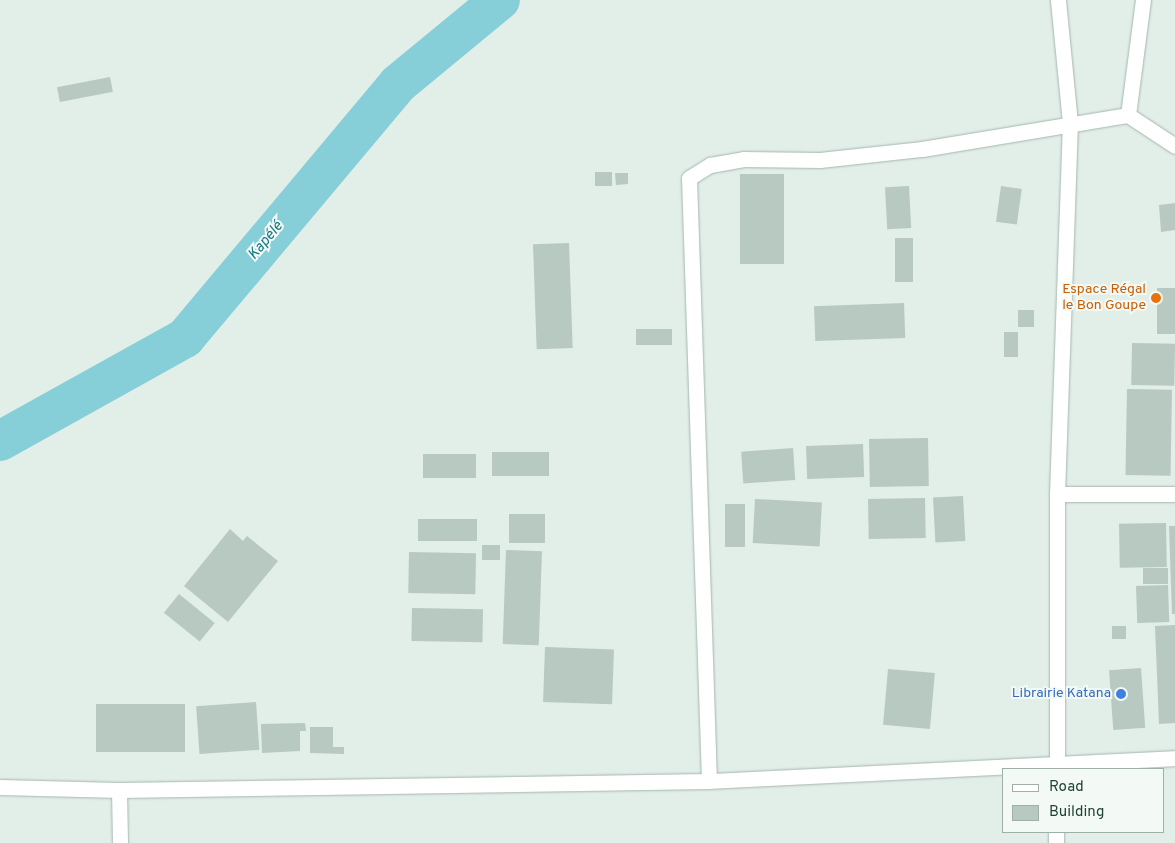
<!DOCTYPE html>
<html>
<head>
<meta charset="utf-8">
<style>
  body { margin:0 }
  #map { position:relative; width:1175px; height:843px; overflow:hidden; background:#e2eee8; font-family:Overpass,sans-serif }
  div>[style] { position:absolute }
  .river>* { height:40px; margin:-20px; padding:0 20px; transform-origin:20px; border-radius:20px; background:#86ced8 }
  .building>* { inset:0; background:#b7c9c1; transform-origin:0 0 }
  .roads { filter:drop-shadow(0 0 1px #a4b7af) drop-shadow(0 0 1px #a4b7af) }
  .street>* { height:15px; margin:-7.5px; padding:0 7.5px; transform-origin:7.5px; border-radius:7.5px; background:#fff }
  .secondary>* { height:15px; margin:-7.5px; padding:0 7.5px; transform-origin:7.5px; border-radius:7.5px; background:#fff }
  .dots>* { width:14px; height:14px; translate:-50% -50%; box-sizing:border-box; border:2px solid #f3faf6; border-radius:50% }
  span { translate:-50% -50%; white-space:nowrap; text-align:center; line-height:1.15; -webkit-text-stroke:4px #f3faf6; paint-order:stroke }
  .food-label { font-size:14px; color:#c56008 }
  .right { translate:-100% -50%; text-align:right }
  .shop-label { font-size:14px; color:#366cbe }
  .water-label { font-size:15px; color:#147483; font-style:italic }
  .legend { position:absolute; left:1002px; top:768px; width:162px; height:65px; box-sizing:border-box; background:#f3faf6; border:1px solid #9fb0aa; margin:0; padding:6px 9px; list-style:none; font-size:15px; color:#204137 }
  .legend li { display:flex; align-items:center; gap:10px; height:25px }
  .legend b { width:25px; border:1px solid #9fb0aa }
</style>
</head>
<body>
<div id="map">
  <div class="river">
    <div style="left:0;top:441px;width:212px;rotate:-29.1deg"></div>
    <div style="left:185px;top:338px;width:331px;rotate:-50deg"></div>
    <div style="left:398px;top:84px;width:132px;rotate:-39.5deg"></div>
  </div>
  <div class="building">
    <div style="left:110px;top:77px;width:15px;height:54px;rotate:79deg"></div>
    <div style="left:595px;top:172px;width:17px;height:14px"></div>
    <div style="clip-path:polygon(615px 173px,628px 173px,628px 184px,616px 185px)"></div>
    <div style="left:740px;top:174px;width:44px;height:90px"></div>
    <div style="left:909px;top:186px;width:42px;height:24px;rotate:87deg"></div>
    <div style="left:1001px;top:186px;width:21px;height:36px;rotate:8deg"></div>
    <div style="clip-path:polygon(1175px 203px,1175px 230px,1161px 232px,1159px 205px)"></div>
    <div style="left:895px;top:238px;width:18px;height:44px"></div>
    <div style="left:569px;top:243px;width:105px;height:36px;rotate:88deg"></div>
    <div style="left:1157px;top:288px;width:18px;height:46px"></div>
    <div style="left:904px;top:303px;width:35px;height:90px;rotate:88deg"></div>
    <div style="left:1018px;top:310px;width:16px;height:17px"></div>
    <div style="left:672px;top:329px;width:16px;height:36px;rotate:90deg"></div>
    <div style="left:1004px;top:332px;width:14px;height:25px"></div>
    <div style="left:1132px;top:343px;width:43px;height:42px;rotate:1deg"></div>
    <div style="left:1127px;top:389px;width:45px;height:86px;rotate:1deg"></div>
    <div style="left:928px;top:438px;width:48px;height:59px;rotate:89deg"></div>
    <div style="left:863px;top:444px;width:33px;height:57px;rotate:88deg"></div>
    <div style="left:793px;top:448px;width:32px;height:52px;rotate:86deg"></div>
    <div style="left:492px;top:452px;width:57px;height:24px"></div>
    <div style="left:423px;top:454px;width:53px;height:24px"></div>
    <div style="left:963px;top:496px;width:45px;height:30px;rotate:87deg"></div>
    <div style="left:925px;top:498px;width:40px;height:57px;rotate:89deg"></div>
    <div style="left:755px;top:499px;width:67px;height:44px;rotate:3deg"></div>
    <div style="left:725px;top:504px;width:20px;height:43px"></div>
    <div style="left:509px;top:514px;width:36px;height:29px"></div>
    <div style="left:418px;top:519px;width:59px;height:22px"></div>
    <div style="left:1166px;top:523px;width:44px;height:47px;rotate:89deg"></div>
    <div style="clip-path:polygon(1169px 526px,1175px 526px,1175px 614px,1172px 614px)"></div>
    <div style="clip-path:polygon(230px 529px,243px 541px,247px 536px,278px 561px,228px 622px,184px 586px)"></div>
    <div style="left:482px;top:545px;width:18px;height:15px"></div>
    <div style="left:506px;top:550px;width:36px;height:94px;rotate:2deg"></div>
    <div style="left:409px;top:552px;width:67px;height:41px;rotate:1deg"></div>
    <div style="left:1168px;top:568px;width:16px;height:25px;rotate:90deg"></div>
    <div style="left:1168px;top:585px;width:37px;height:32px;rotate:88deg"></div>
    <div style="left:179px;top:594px;width:46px;height:24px;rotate:39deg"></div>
    <div style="left:412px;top:608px;width:71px;height:33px;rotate:1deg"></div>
    <div style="clip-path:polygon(1175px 625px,1175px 723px,1159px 724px,1155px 626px)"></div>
    <div style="left:1126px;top:626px;width:13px;height:14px;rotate:90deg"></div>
    <div style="left:545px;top:647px;width:69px;height:55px;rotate:2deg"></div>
    <div style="left:1141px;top:668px;width:60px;height:32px;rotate:86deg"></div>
    <div style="left:888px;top:669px;width:47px;height:56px;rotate:5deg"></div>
    <div style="left:256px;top:702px;width:48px;height:60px;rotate:86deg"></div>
    <div style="left:185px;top:704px;width:48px;height:89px;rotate:90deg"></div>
    <div style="clip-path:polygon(305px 723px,306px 731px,300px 731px,300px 751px,262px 753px,261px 724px)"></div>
    <div style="clip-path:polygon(310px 727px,333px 727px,333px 747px,344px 747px,344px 754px,310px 753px)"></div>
  </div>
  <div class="roads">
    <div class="street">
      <div style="left:1128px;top:115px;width:116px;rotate:-82.6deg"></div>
      <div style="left:1057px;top:494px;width:118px"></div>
      <div style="left:709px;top:781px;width:603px;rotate:-91.9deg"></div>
      <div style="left:689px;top:178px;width:25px;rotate:-32deg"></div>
      <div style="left:710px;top:165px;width:34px;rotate:-10deg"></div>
      <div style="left:743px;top:159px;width:77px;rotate:0.7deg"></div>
      <div style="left:820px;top:160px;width:103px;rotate:-6.2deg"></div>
      <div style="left:922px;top:149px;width:209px;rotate:-9.4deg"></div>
      <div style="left:1128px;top:115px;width:56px;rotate:33.4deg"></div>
      <div style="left:0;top:787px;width:119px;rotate:1.4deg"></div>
      <div style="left:119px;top:790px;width:590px;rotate:-0.87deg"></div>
      <div style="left:709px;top:781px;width:467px;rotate:-2.8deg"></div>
      <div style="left:119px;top:790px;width:53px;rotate:88.9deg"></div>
    </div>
    <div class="secondary">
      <div style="left:1057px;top:769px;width:275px;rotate:-90deg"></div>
      <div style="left:1057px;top:494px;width:371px;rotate:-88deg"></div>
      <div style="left:1070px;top:123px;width:124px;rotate:-95.6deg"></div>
      <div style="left:1056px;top:843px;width:11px;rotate:-90deg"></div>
    </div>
  </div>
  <div class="dots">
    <div style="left:1156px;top:298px;background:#e8710a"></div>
    <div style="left:1121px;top:694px;background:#3f7fe0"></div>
  </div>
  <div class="food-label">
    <span class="right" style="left:1146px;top:298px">Espace Régal<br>le Bon Goupe</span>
  </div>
  <div class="shop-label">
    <span class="right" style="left:1111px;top:694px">Librairie Katana</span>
  </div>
  <div class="water-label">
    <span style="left:266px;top:241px;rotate:-50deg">Kapélé</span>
  </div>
  <ul class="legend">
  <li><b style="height:6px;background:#fff"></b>Road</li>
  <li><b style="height:14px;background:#b7c9c1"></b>Building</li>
  </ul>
</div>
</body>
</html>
